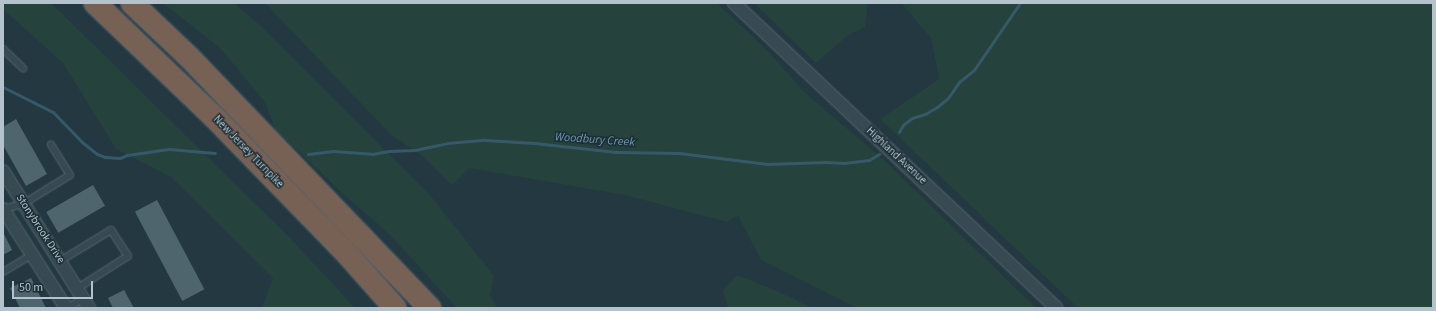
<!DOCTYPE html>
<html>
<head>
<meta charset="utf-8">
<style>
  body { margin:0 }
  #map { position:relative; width:1436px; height:311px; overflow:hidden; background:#233841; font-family:"Source Sans 3",sans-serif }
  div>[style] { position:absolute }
  .green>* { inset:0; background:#25423d }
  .stream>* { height:3px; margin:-1.5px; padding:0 1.5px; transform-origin:1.5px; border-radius:1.5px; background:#355969 }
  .building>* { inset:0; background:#4e656e; transform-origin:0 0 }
  .roads { filter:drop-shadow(0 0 1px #55666e) drop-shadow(0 0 1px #55666e) }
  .service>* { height:6px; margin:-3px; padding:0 3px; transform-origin:3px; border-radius:3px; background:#374951 }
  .minor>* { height:12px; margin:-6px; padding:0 6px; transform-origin:6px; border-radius:6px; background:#374951 }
  .motorway>* { height:22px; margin:-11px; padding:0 11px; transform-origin:11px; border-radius:11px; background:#776054 }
  span { translate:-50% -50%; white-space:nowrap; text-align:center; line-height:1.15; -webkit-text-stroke:3px #1c2e36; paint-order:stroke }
  .street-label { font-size:11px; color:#b4c3cb }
  .water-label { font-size:12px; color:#6a99ad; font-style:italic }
  .frame { position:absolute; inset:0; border:4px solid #b4c3cb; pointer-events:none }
  .scale { position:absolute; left:12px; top:281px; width:81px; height:18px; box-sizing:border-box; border:2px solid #b4c3cb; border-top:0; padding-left:5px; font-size:12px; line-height:14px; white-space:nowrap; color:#b4c3cb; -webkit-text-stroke:3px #1c2e36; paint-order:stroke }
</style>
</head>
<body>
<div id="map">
  <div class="green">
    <div style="clip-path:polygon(3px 3px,51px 3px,289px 237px,355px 308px,262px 308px,273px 278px,171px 177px,116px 149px,63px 63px,3px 9px)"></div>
    <div style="clip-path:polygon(163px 3px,234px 3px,261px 26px,430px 195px,494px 276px,490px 295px,497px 308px,457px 308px,390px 235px,342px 193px,275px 129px,265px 102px,221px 49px)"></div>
    <div style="clip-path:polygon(265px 3px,717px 3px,770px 53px,805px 93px,884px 160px,1036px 308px,857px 308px,761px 260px,738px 216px,727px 222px,625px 195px,469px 168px,452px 185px,420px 154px,391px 135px)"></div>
    <div style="clip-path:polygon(754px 3px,868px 3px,865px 27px,847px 36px,816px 63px)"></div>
    <div style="clip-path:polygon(901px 3px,1433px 3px,1433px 308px,1078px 308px,880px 119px,939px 79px,931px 38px)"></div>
    <div style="clip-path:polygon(737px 275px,777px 291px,812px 308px,728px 308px,723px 290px)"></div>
  </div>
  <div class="stream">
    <div style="left:3px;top:87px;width:56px;rotate:26.6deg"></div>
    <div style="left:53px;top:112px;width:42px;rotate:46deg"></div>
    <div style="left:82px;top:142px;width:19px;rotate:39deg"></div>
    <div style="left:97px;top:154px;width:9px;rotate:21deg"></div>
    <div style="left:105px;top:157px;width:15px;rotate:4deg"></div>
    <div style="left:120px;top:158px;width:8px;rotate:-23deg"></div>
    <div style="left:127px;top:155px;width:42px;rotate:-8.1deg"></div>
    <div style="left:169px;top:149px;width:46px;rotate:5deg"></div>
    <div style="left:899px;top:132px;width:8px;rotate:-60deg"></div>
    <div style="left:903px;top:125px;width:11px;rotate:-38deg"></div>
    <div style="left:912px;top:118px;width:14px;rotate:-17deg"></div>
    <div style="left:925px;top:114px;width:14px;rotate:-30deg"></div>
    <div style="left:937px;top:107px;width:14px;rotate:-39deg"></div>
    <div style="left:948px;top:98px;width:19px;rotate:-55deg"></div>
    <div style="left:959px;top:82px;width:19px;rotate:-39deg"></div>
    <div style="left:974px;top:70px;width:81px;rotate:-55.5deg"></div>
    <div style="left:308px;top:154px;width:25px;rotate:-7deg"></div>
    <div style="left:333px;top:151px;width:39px;rotate:4deg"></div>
    <div style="left:372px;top:154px;width:17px;rotate:-10deg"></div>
    <div style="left:389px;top:151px;width:26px;rotate:-2deg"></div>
    <div style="left:415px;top:150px;width:33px;rotate:-12deg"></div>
    <div style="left:447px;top:143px;width:38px;rotate:-5deg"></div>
    <div style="left:485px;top:140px;width:49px;rotate:3.5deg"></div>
    <div style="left:534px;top:143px;width:83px;rotate:6.2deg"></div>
    <div style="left:617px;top:152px;width:62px;rotate:0.9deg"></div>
    <div style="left:679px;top:153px;width:89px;rotate:7.1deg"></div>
    <div style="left:767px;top:164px;width:59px;rotate:-1.9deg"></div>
    <div style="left:826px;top:162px;width:18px;rotate:3deg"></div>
    <div style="left:844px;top:163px;width:25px;rotate:-7deg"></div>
    <div style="left:869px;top:160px;width:12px;rotate:-31deg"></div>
  </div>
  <div class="building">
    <div style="clip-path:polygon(16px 119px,47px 174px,26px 186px,3px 145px,3px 127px)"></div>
    <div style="left:93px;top:185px;width:24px;height:54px;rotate:60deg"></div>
    <div style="left:157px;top:200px;width:101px;height:25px;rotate:62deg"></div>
    <div style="clip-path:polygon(3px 232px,12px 250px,3px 255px)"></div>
    <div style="clip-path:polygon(31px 278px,46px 308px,20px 308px,10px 288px)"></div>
    <div style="clip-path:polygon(124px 290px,134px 308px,113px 308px,108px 298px)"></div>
  </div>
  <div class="roads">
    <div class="service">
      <div style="left:3px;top:49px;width:28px;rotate:44deg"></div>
      <div style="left:3px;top:209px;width:21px;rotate:-14deg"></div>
      <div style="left:23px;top:204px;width:55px;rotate:-31.7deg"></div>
      <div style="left:70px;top:175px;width:36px;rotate:-122deg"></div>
      <div style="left:60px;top:261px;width:60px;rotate:-31.3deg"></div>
      <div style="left:111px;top:230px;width:31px;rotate:57deg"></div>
      <div style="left:128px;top:256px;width:59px;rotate:147.4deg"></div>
      <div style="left:3px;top:272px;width:35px;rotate:-31deg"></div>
      <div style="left:67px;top:308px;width:20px;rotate:-30deg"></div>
    </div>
    <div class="minor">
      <div style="left:734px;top:3px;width:444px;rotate:43.4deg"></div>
      <div style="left:3px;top:171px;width:162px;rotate:57.9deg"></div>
      <div style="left:3px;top:209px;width:117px;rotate:57.5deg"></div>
    </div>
    <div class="motorway">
      <div style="left:95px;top:3px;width:166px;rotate:43.8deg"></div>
      <div style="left:215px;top:118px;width:191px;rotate:45.8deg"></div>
      <div style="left:348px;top:255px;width:71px;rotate:48.4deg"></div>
      <div style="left:132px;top:3px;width:79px;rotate:43.5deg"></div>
      <div style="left:189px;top:57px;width:348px;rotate:46.2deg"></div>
    </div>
  </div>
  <div class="street-label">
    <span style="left:248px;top:152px;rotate:46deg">New Jersey Turnpike</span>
    <span style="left:896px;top:156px;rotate:43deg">Highland Avenue</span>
    <span style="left:40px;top:229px;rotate:57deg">Stonybrook Drive</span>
  </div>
  <div class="water-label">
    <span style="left:595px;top:140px;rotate:4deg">Woodbury Creek</span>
  </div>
  <div class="frame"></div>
  <div class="scale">50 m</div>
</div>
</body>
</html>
